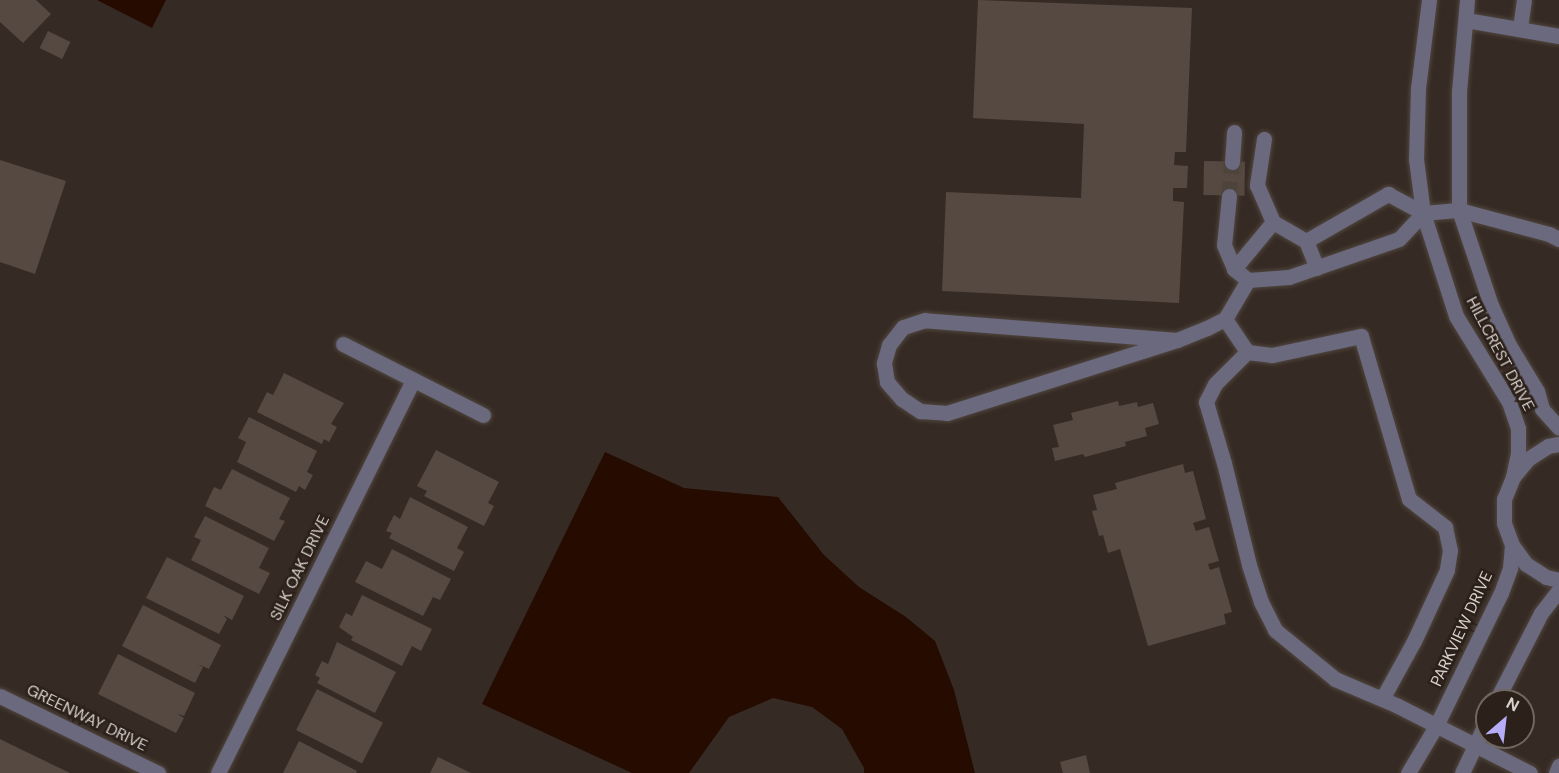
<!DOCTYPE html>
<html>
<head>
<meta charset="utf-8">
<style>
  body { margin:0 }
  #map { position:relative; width:1559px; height:773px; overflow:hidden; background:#362b24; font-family:"DM Sans",sans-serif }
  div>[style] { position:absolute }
  .water>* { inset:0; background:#250b00 }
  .building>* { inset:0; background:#554941; transform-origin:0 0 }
  .minor-tunnel>* { height:15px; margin-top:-7.5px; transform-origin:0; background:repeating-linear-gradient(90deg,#4e443d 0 15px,transparent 0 23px) }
  .roads { filter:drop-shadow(0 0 2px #50463f) drop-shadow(0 0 2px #50463f) }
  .minor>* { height:15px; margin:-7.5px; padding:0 7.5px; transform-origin:7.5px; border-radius:7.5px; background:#6b697d }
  span { translate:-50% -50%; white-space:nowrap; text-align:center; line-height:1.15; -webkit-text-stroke:5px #2c211a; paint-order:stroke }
  .street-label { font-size:16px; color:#d9d1cc }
  .north { position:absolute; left:1475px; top:689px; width:60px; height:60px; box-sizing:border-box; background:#2c211a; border:2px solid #716761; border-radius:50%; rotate:28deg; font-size:16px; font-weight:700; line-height:24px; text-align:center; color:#d9d1cc }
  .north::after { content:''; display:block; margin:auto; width:21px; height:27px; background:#b6acf8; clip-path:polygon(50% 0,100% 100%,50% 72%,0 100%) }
</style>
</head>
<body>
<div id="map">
  <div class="water">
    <div style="clip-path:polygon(97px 0,166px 0,152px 28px)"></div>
    <div style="clip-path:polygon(605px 452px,684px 488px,778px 497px,824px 555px,859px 587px,906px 617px,935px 641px,954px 690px,975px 773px,864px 773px,864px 768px,842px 729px,812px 707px,773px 698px,729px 717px,689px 773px,632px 773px,482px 704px)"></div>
  </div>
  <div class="building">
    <div style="clip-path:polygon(0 0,36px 0,51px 14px,23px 43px,0 22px)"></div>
    <div style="clip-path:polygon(978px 0,1192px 8px,1186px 152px,1175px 152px,1174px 165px,1188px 166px,1187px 188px,1173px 188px,1173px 201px,1184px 202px,1179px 303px,942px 291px,946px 192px,1081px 198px,1084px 124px,973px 118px)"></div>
    <div style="left:48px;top:31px;width:25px;height:19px;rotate:26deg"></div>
    <div style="clip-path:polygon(0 160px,66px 181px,35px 274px,0 262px)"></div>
    <div style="left:1204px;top:161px;width:41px;height:34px;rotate:1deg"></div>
    <div style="clip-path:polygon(284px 373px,344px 403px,331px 424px,337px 427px,329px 442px,324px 439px,322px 444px,257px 412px,267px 392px,273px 395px)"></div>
    <div style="clip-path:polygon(1118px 401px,1119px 406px,1137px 402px,1138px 407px,1153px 403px,1159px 424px,1145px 428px,1147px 436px,1125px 442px,1126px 446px,1085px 457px,1083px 454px,1055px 461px,1052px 448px,1059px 447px,1053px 425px,1073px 420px,1071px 413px)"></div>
    <div style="clip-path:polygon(249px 417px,317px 451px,307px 472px,313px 475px,305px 490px,299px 486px,296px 492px,237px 462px,246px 442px,238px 438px)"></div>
    <div style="clip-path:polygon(436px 450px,499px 482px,488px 503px,494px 506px,484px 526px,424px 496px,427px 491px,417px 486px)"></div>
    <div style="clip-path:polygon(1183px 464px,1185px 473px,1193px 471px,1206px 519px,1193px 523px,1196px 531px,1209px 527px,1219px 561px,1208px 564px,1210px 570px,1219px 567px,1232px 612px,1224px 614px,1226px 624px,1148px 646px,1120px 549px,1108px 553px,1103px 535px,1099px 536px,1092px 511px,1097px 510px,1093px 495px,1117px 489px,1115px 483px)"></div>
    <div style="clip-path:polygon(232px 469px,290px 498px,279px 519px,285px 521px,274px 541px,205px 506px,214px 487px,221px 490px)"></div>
    <div style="clip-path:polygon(410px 497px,468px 527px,457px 548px,464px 552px,454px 571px,389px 538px,392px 533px,386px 531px,394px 515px,400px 519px)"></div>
    <div style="clip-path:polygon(205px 516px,269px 548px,259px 568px,270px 573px,259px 594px,191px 560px,201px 540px,194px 537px)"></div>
    <div style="clip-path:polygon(392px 549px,451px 579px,440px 600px,433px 597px,423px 616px,355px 582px,366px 561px,382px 569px)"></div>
    <div style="clip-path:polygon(167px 557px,244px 596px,232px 620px,223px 615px,227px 619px,219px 634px,146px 598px)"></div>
    <div style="clip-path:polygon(362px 595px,432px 629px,421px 651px,412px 646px,402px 666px,351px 640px,353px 637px,339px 627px,346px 613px,352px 616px)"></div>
    <div style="clip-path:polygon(143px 605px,221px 645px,209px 669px,198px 664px,203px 667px,195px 683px,122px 646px)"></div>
    <div style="clip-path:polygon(337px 642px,396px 672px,375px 713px,317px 683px,320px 678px,315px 675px,322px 661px,328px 664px)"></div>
    <div style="clip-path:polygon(118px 654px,195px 693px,184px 716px,177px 714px,184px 718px,176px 733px,98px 694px)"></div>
    <div style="left:317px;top:689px;width:74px;height:46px;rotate:27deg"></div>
    <div style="clip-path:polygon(0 739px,12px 745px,70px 773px,0 773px)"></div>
    <div style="clip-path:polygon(299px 741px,357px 771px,356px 773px,283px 773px)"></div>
    <div style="clip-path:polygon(1086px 755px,1090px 773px,1063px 773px,1060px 762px)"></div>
    <div style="clip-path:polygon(438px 757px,471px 773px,430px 773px)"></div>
  </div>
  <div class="minor-tunnel">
    <div style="left:1229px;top:196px;width:34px;rotate:-85deg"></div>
  </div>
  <div class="roads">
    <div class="minor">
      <div style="left:1429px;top:0;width:89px;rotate:97.1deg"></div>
      <div style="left:1418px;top:88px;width:71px;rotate:91.6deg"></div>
      <div style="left:1416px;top:159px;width:54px;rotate:82.6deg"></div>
      <div style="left:1423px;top:213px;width:108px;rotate:72.2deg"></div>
      <div style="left:1456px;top:316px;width:101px;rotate:58.4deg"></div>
      <div style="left:1509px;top:402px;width:28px;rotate:71deg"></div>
      <div style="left:1518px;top:428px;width:25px;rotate:90deg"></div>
      <div style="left:1518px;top:453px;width:25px;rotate:102deg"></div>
      <div style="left:1467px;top:0;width:91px;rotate:95deg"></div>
      <div style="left:1459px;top:91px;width:119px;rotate:90deg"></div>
      <div style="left:1459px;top:210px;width:100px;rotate:71.4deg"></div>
      <div style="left:1491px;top:305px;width:44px;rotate:65.8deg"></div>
      <div style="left:1509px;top:345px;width:54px;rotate:58.7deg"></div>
      <div style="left:1537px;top:391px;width:19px;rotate:74deg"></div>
      <div style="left:1542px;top:409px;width:25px;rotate:48deg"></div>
      <div style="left:1466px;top:20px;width:94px;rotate:9.8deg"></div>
      <div style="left:1520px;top:28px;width:28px;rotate:-82deg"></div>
      <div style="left:1264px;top:139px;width:47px;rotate:98.7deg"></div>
      <div style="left:1257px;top:185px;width:40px;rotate:66.6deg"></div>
      <div style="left:1273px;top:222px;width:38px;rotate:30deg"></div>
      <div style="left:1306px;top:241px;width:29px;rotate:68deg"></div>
      <div style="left:1232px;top:162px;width:30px;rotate:-86deg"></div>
      <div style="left:1229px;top:196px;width:49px;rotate:95.8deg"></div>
      <div style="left:1224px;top:245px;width:26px;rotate:67deg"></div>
      <div style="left:1234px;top:269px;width:18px;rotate:38deg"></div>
      <div style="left:1248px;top:280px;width:41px;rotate:-4.2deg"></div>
      <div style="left:1289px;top:277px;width:116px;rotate:-19.1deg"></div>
      <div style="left:1399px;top:239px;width:35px;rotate:-47deg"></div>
      <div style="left:1306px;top:241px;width:95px;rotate:-29.8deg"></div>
      <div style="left:1388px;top:194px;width:40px;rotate:28deg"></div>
      <div style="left:1423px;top:213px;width:36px;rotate:-5deg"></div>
      <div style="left:1459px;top:210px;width:93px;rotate:14.9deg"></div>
      <div style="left:1549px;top:234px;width:11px;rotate:27deg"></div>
      <div style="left:1234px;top:269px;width:61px;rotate:-50.3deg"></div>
      <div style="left:1225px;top:319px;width:40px;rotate:56deg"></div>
      <div style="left:1177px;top:340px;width:253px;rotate:-175.5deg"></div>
      <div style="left:925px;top:320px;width:23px;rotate:162deg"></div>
      <div style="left:903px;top:327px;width:23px;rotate:128deg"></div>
      <div style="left:889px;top:345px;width:19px;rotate:106deg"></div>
      <div style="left:884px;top:363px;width:19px;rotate:81deg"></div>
      <div style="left:887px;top:382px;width:23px;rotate:49deg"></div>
      <div style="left:902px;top:399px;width:22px;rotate:34deg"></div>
      <div style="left:920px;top:411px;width:27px;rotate:4deg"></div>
      <div style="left:947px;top:413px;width:241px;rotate:-17.6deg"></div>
      <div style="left:1177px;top:340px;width:32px;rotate:-22deg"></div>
      <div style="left:1207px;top:328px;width:20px;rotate:-27deg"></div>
      <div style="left:1225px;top:319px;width:45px;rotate:-59.5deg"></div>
      <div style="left:343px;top:344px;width:157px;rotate:26.9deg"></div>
      <div style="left:1247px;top:352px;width:45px;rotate:135deg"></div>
      <div style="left:1215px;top:384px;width:20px;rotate:117deg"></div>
      <div style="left:1206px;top:402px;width:64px;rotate:73.6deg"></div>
      <div style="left:1224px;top:463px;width:105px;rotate:76.2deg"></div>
      <div style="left:1249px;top:565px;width:39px;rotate:72deg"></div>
      <div style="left:1261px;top:602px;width:31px;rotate:63deg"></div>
      <div style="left:1275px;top:630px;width:77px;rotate:39.2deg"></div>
      <div style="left:1335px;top:679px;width:66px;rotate:23.1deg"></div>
      <div style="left:1396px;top:705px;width:150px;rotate:26.9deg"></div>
      <div style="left:1247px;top:352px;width:25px;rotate:7deg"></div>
      <div style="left:1272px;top:355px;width:91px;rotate:-12.1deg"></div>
      <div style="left:1361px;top:336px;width:170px;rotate:73.6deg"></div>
      <div style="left:1409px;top:499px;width:46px;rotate:37.9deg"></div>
      <div style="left:1445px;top:527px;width:24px;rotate:78deg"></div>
      <div style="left:1450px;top:550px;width:20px;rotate:99deg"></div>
      <div style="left:1447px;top:570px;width:78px;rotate:114.9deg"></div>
      <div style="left:1414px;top:641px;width:66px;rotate:118.9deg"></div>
      <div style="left:1559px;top:444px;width:11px;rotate:170deg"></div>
      <div style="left:1548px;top:446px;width:24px;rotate:147deg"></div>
      <div style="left:1528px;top:459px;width:23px;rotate:130deg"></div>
      <div style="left:1513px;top:477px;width:24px;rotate:112deg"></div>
      <div style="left:1504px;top:499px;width:24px;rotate:90deg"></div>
      <div style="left:1504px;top:523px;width:23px;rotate:70deg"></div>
      <div style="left:1512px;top:545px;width:24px;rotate:54deg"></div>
      <div style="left:1526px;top:564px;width:24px;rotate:33deg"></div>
      <div style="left:1546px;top:577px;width:13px;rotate:13deg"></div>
      <div style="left:0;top:696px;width:176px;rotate:26deg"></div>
      <div style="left:1496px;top:701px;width:99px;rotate:-62.9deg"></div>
      <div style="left:1541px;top:613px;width:29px;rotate:-52deg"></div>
      <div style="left:218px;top:773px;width:439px;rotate:-63.6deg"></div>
      <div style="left:1408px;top:773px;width:55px;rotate:-59.2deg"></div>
      <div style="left:1436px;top:726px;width:148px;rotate:-64deg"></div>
      <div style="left:1501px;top:593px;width:27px;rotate:-70deg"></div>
      <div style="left:1510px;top:568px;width:23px;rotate:-85deg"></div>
      <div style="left:1462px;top:773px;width:59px;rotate:-64.7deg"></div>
      <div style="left:1556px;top:773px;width:8px;rotate:-67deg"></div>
    </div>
  </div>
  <div class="street-label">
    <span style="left:1500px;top:354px;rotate:62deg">HILLCREST DRIVE</span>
    <span style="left:300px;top:568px;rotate:-64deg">SILK OAK DRIVE</span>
    <span style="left:1462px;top:629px;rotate:-65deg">PARKVIEW DRIVE</span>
    <span style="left:87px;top:718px;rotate:26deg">GREENWAY DRIVE</span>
  </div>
  <div class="north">N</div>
</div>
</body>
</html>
